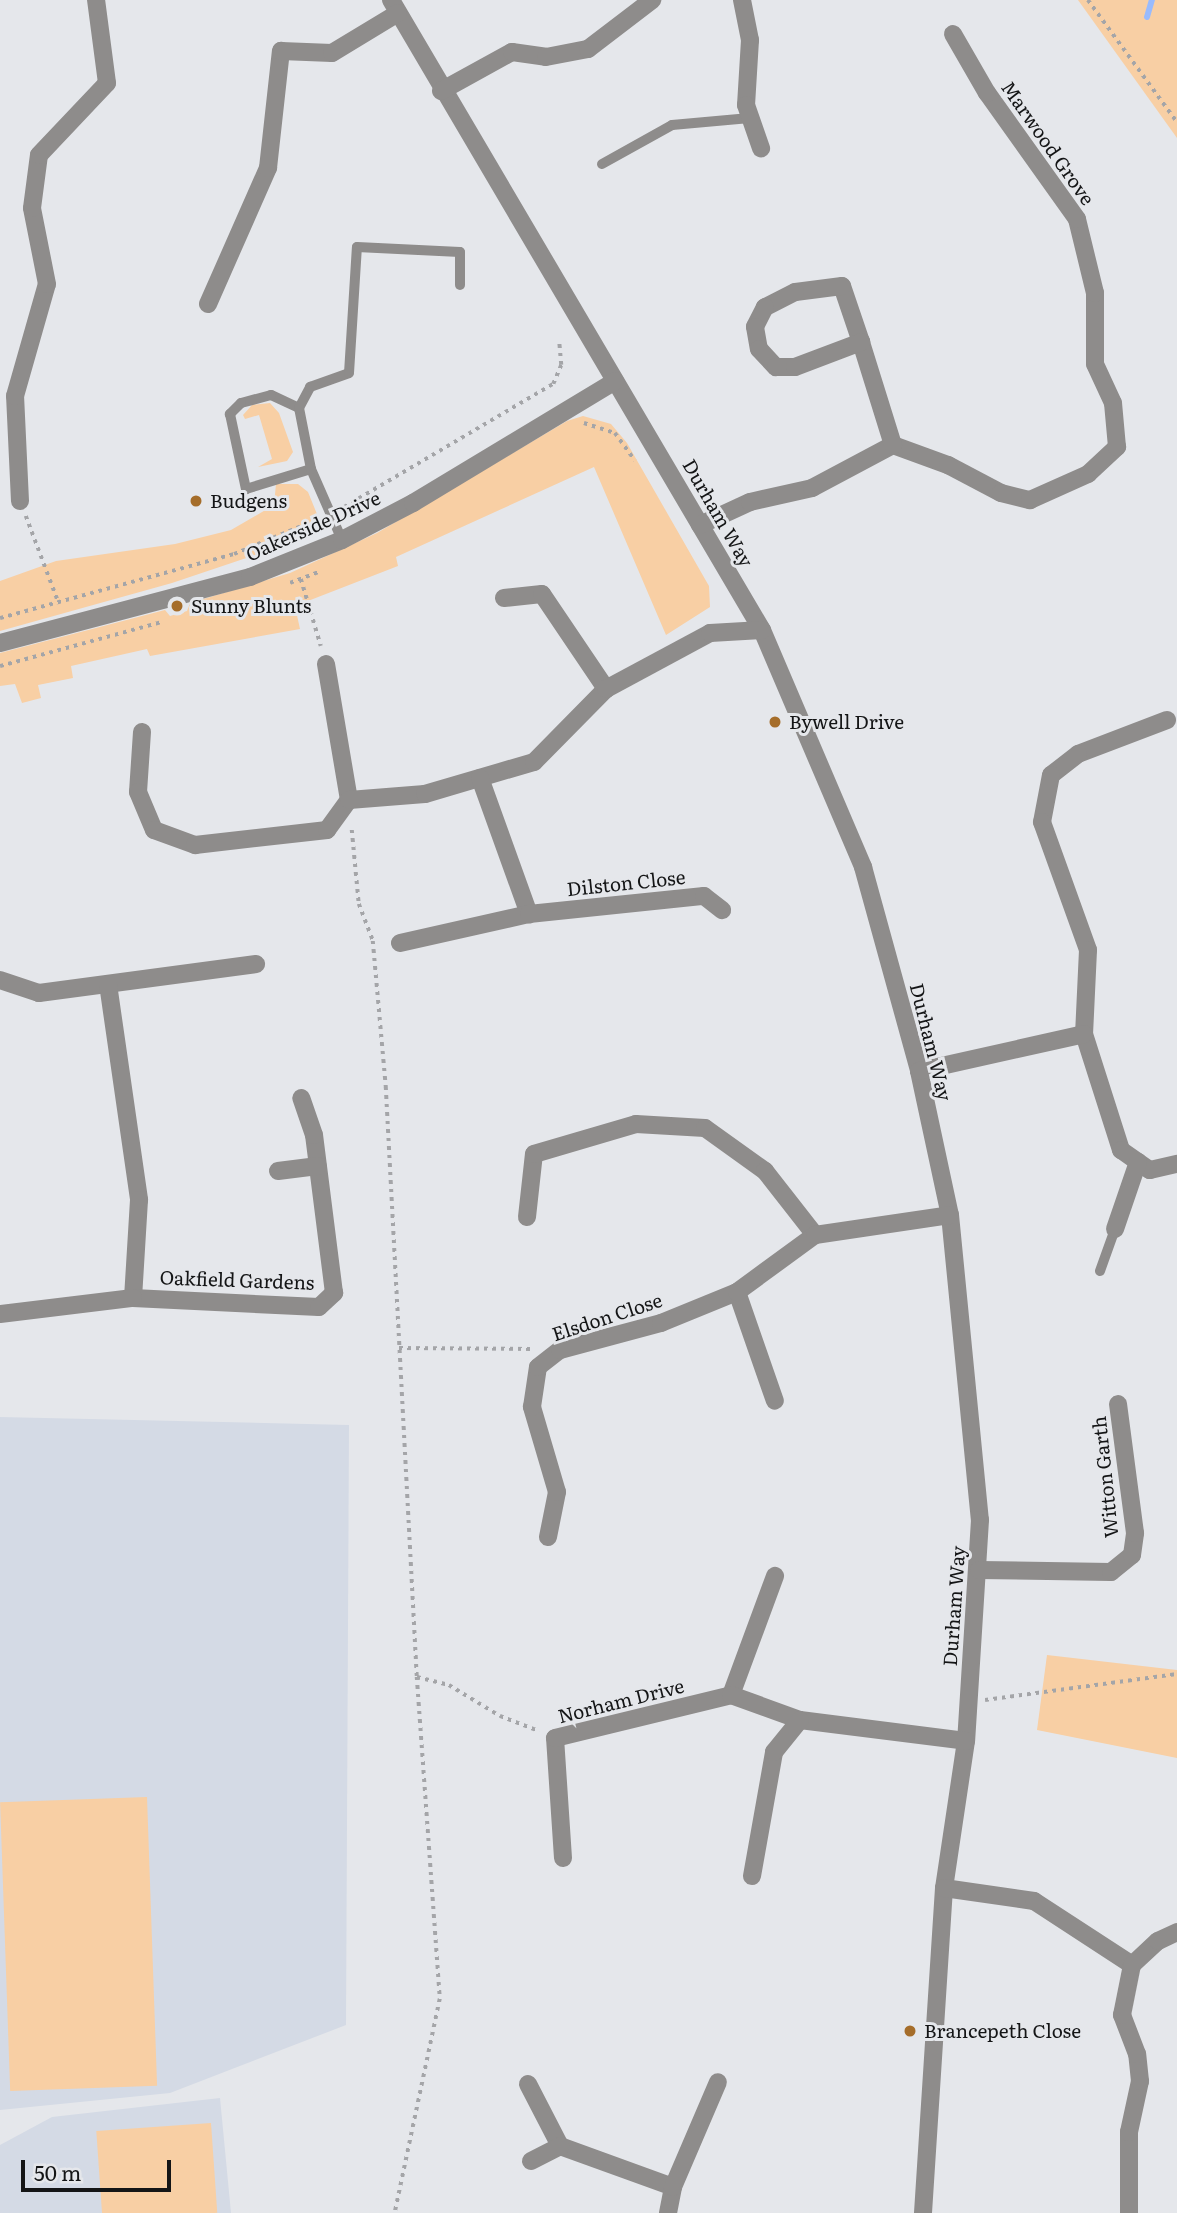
<!DOCTYPE html>
<html>
<head>
<meta charset="utf-8">
<style>
  body { margin:0 }
  #map { position:relative; width:1177px; height:2213px; overflow:hidden; background:#e5e7eb; font-family:Literata,serif }
  div>[style] { position:absolute }
  .built>* { inset:0; background:#d4dae5 }
  .green>* { inset:0; background:#f8cfa4; transform-origin:0 0 }
  .stream>* { height:6px; margin:-3px; padding:0 3px; transform-origin:3px; border-radius:3px; background:#99bbfd }
  .path>* { height:3.5px; margin-top:-1.75px; transform-origin:0; background:repeating-linear-gradient(90deg,#a4a5a8 0 3.5px,transparent 0 8.5px) }
  .lane>* { height:10px; margin:-5px; padding:0 5px; transform-origin:5px; border-radius:5px; background:#8e8c8b }
  .street>* { height:18px; margin:-9px; padding:0 9px; transform-origin:9px; border-radius:9px; background:#8e8c8b }
  .dots>* { width:19px; height:19px; translate:-50% -50%; box-sizing:border-box; border:4px solid #e5e7eb; border-radius:50% }
  span { translate:-50% -50%; white-space:nowrap; text-align:center; line-height:1.15; -webkit-text-stroke:6px #e5e7eb; paint-order:stroke }
  .street-label { font-size:19px; color:#141516 }
  .poi-label { font-size:19px; color:#141516 }
  .left { translate:0 -50%; text-align:left }
  .scale { position:absolute; left:21px; top:2160px; width:150px; height:32px; box-sizing:border-box; border:4px solid #141516; border-top:0; padding-left:9px; font-size:21px; line-height:24px; white-space:nowrap; color:#141516; -webkit-text-stroke:5px #e5e7eb; paint-order:stroke }
</style>
</head>
<body>
<div id="map">
  <div class="built">
    <div style="clip-path:polygon(0 1417px,349px 1425px,346px 2025px,170px 2093px,0 2110px)"></div>
    <div style="clip-path:polygon(220px 2098px,231px 2213px,0 2213px,0 2145px,52px 2117px)"></div>
  </div>
  <div class="green">
    <div style="clip-path:polygon(1078px 0,1177px 0,1177px 138px)"></div>
    <div style="clip-path:polygon(270px 403px,279px 413px,293px 452px,287px 461px,258px 467px,272px 459px,259px 415px,245px 419px,243px 415px,252px 405px)"></div>
    <div style="clip-path:polygon(583px 416px,611px 424px,627px 443px,709px 586px,710px 607px,666px 635px,594px 467px,396px 557px,398px 566px,295px 606px,300px 629px,150px 656px,147px 649px,71px 666px,73px 678px,38px 685px,41px 698px,22px 703px,15px 684px,0 686px,0 653px,165px 610px,170px 616px,187px 611px,190px 603px,290px 573px,377px 533px,567px 421px)"></div>
    <div style="clip-path:polygon(276px 484px,298px 484px,308px 492px,319px 519px,315px 535px,172px 583px,0 631px,0 581px,56px 561px,175px 544px,231px 530px,274px 505px)"></div>
    <div style="clip-path:polygon(1047px 1655px,1177px 1670px,1177px 1758px,1037px 1730px)"></div>
    <div style="left:147px;top:1797px;width:289px;height:147px;rotate:88deg"></div>
    <div style="left:211px;top:2123px;width:90px;height:115px;rotate:86deg"></div>
  </div>
  <div class="stream">
    <div style="left:1147px;top:17px;width:18px;rotate:-74deg"></div>
  </div>
  <div class="path">
    <div style="left:1088px;top:0;width:151px;rotate:53.9deg"></div>
    <div style="left:584px;top:423px;width:33px;rotate:18deg"></div>
    <div style="left:615px;top:433px;width:34px;rotate:54deg"></div>
    <div style="left:344px;top:507px;width:243px;rotate:-30.5deg"></div>
    <div style="left:553px;top:384px;width:21px;rotate:-67deg"></div>
    <div style="left:561px;top:365px;width:23px;rotate:-95deg"></div>
    <div style="left:26px;top:516px;width:94px;rotate:69.4deg"></div>
    <div style="left:301px;top:579px;width:70px;rotate:73.4deg"></div>
    <div style="left:290px;top:583px;width:33px;rotate:-21deg"></div>
    <div style="left:0;top:618px;width:243px;rotate:-15.3deg"></div>
    <div style="left:234px;top:554px;width:91px;rotate:-22.6deg"></div>
    <div style="left:0;top:666px;width:168px;rotate:-15.2deg"></div>
    <div style="left:352px;top:830px;width:74px;rotate:84.6deg"></div>
    <div style="left:359px;top:904px;width:40px;rotate:69deg"></div>
    <div style="left:373px;top:941px;width:147px;rotate:84.9deg"></div>
    <div style="left:386px;top:1087px;width:591px;rotate:86.99deg"></div>
    <div style="left:417px;top:1677px;width:323px;rotate:85.9deg"></div>
    <div style="left:440px;top:1999px;width:219px;rotate:101.9deg"></div>
    <div style="left:399px;top:1348px;width:132px;rotate:0.4deg"></div>
    <div style="left:417px;top:1677px;width:33px;rotate:14deg"></div>
    <div style="left:449px;top:1685px;width:60px;rotate:31.3deg"></div>
    <div style="left:500px;top:1716px;width:42px;rotate:21deg"></div>
    <div style="left:985px;top:1700px;width:194px;rotate:-7.7deg"></div>
  </div>
  <div class="lane">
    <div style="left:602px;top:164px;width:80px;rotate:-29.1deg"></div>
    <div style="left:672px;top:125px;width:78px;rotate:-5.1deg"></div>
    <div style="left:299px;top:408px;width:31px;rotate:-155deg"></div>
    <div style="left:271px;top:395px;width:31px;rotate:165deg"></div>
    <div style="left:241px;top:403px;width:16px;rotate:135deg"></div>
    <div style="left:230px;top:414px;width:77px;rotate:78deg"></div>
    <div style="left:246px;top:489px;width:68px;rotate:-17.1deg"></div>
    <div style="left:342px;top:540px;width:77px;rotate:-113.6deg"></div>
    <div style="left:311px;top:469px;width:62px;rotate:-101.1deg"></div>
    <div style="left:299px;top:408px;width:24px;rotate:-62deg"></div>
    <div style="left:310px;top:387px;width:41px;rotate:-19.7deg"></div>
    <div style="left:349px;top:373px;width:126px;rotate:-86.4deg"></div>
    <div style="left:357px;top:247px;width:103px;rotate:2.8deg"></div>
    <div style="left:460px;top:252px;width:33px;rotate:90deg"></div>
    <div style="left:1100px;top:1271px;width:45px;rotate:-70.3deg"></div>
  </div>
  <div class="street">
    <div style="left:391px;top:0;width:731px;rotate:59.51deg"></div>
    <div style="left:762px;top:630px;width:258px;rotate:66.9deg"></div>
    <div style="left:863px;top:867px;width:212px;rotate:74.6deg"></div>
    <div style="left:919px;top:1071px;width:147px;rotate:77.9deg"></div>
    <div style="left:950px;top:1215px;width:306px;rotate:84.4deg"></div>
    <div style="left:980px;top:1520px;width:221px;rotate:93.6deg"></div>
    <div style="left:966px;top:1741px;width:149px;rotate:98.5deg"></div>
    <div style="left:944px;top:1888px;width:326px;rotate:93.7deg"></div>
    <div style="left:742px;top:0;width:41px;rotate:78.7deg"></div>
    <div style="left:750px;top:40px;width:65px;rotate:93.5deg"></div>
    <div style="left:746px;top:105px;width:46px;rotate:70.8deg"></div>
    <div style="left:441px;top:91px;width:81px;rotate:-28.8deg"></div>
    <div style="left:512px;top:52px;width:34px;rotate:8deg"></div>
    <div style="left:546px;top:57px;width:43px;rotate:-10.8deg"></div>
    <div style="left:588px;top:49px;width:81px;rotate:-37.4deg"></div>
    <div style="left:208px;top:304px;width:149px;rotate:-66.2deg"></div>
    <div style="left:268px;top:168px;width:118px;rotate:-83.7deg"></div>
    <div style="left:281px;top:51px;width:51px;rotate:2.2deg"></div>
    <div style="left:332px;top:53px;width:77px;rotate:-31.2deg"></div>
    <div style="left:893px;top:445px;width:59px;rotate:20deg"></div>
    <div style="left:948px;top:465px;width:60px;rotate:27.8deg"></div>
    <div style="left:1001px;top:493px;width:30px;rotate:14deg"></div>
    <div style="left:1030px;top:500px;width:64px;rotate:-24.1deg"></div>
    <div style="left:1088px;top:474px;width:40px;rotate:-43deg"></div>
    <div style="left:1117px;top:447px;width:44px;rotate:-95.2deg"></div>
    <div style="left:1113px;top:403px;width:43px;rotate:-114.8deg"></div>
    <div style="left:1095px;top:364px;width:71px;rotate:-90deg"></div>
    <div style="left:1095px;top:293px;width:76px;rotate:-103.7deg"></div>
    <div style="left:1077px;top:219px;width:155px;rotate:-125.5deg"></div>
    <div style="left:987px;top:93px;width:68px;rotate:-120deg"></div>
    <div style="left:20px;top:501px;width:105px;rotate:-92.7deg"></div>
    <div style="left:15px;top:396px;width:116px;rotate:-74.1deg"></div>
    <div style="left:47px;top:284px;width:77px;rotate:-101.2deg"></div>
    <div style="left:32px;top:208px;width:53px;rotate:-82.5deg"></div>
    <div style="left:39px;top:155px;width:99px;rotate:-46.6deg"></div>
    <div style="left:107px;top:83px;width:84px;rotate:-97.5deg"></div>
    <div style="left:700px;top:525px;width:55px;rotate:-24.7deg"></div>
    <div style="left:750px;top:502px;width:64px;rotate:-12.7deg"></div>
    <div style="left:812px;top:488px;width:92px;rotate:-28deg"></div>
    <div style="left:893px;top:445px;width:108px;rotate:-107.3deg"></div>
    <div style="left:861px;top:342px;width:59px;rotate:-108.7deg"></div>
    <div style="left:842px;top:286px;width:47px;rotate:172.7deg"></div>
    <div style="left:795px;top:292px;width:34px;rotate:153deg"></div>
    <div style="left:765px;top:307px;width:22px;rotate:117deg"></div>
    <div style="left:755px;top:327px;width:22px;rotate:80deg"></div>
    <div style="left:759px;top:349px;width:25px;rotate:47deg"></div>
    <div style="left:776px;top:367px;width:19px"></div>
    <div style="left:795px;top:367px;width:71px;rotate:-20.7deg"></div>
    <div style="left:504px;top:598px;width:38px;rotate:-6deg"></div>
    <div style="left:542px;top:594px;width:115px;rotate:56deg"></div>
    <div style="left:0;top:643px;width:259px;rotate:-14.8deg"></div>
    <div style="left:250px;top:577px;width:99px;rotate:-21.9deg"></div>
    <div style="left:342px;top:540px;width:80px;rotate:-27.5deg"></div>
    <div style="left:413px;top:503px;width:236px;rotate:-31.1deg"></div>
    <div style="left:326px;top:664px;width:138px;rotate:80.4deg"></div>
    <div style="left:1167px;top:720px;width:95px;rotate:159.1deg"></div>
    <div style="left:1078px;top:754px;width:34px;rotate:142deg"></div>
    <div style="left:1051px;top:775px;width:48px;rotate:100.8deg"></div>
    <div style="left:1042px;top:822px;width:136px;rotate:70.2deg"></div>
    <div style="left:1088px;top:950px;width:84px;rotate:92.7deg"></div>
    <div style="left:1084px;top:1034px;width:122px;rotate:72.3deg"></div>
    <div style="left:1121px;top:1150px;width:35px;rotate:35deg"></div>
    <div style="left:1150px;top:1170px;width:28px;rotate:-13deg"></div>
    <div style="left:142px;top:732px;width:60px;rotate:93.8deg"></div>
    <div style="left:138px;top:792px;width:41px;rotate:67.2deg"></div>
    <div style="left:154px;top:830px;width:44px;rotate:20.1deg"></div>
    <div style="left:195px;top:845px;width:133px;rotate:-6.5deg"></div>
    <div style="left:327px;top:830px;width:37px;rotate:-54deg"></div>
    <div style="left:349px;top:800px;width:76px;rotate:-4.5deg"></div>
    <div style="left:425px;top:794px;width:114px;rotate:-16.4deg"></div>
    <div style="left:534px;top:762px;width:103px;rotate:-45.4deg"></div>
    <div style="left:606px;top:689px;width:118px;rotate:-28.3deg"></div>
    <div style="left:710px;top:633px;width:52px;rotate:-3.3deg"></div>
    <div style="left:480px;top:778px;width:145px;rotate:70.2deg"></div>
    <div style="left:400px;top:943px;width:132px;rotate:-12.7deg"></div>
    <div style="left:529px;top:914px;width:176px;rotate:-5.9deg"></div>
    <div style="left:704px;top:896px;width:23px;rotate:38deg"></div>
    <div style="left:0;top:980px;width:41px;rotate:18.4deg"></div>
    <div style="left:39px;top:993px;width:219px;rotate:-7.6deg"></div>
    <div style="left:108px;top:984px;width:218px;rotate:81.8deg"></div>
    <div style="left:139px;top:1200px;width:98px;rotate:93.5deg"></div>
    <div style="left:133px;top:1298px;width:186px;rotate:2.8deg"></div>
    <div style="left:319px;top:1307px;width:21px;rotate:-43deg"></div>
    <div style="left:334px;top:1293px;width:159px;rotate:-97.2deg"></div>
    <div style="left:314px;top:1135px;width:39px;rotate:-109deg"></div>
    <div style="left:919px;top:1071px;width:169px;rotate:-12.6deg"></div>
    <div style="left:278px;top:1171px;width:40px;rotate:-7.1deg"></div>
    <div style="left:527px;top:1217px;width:63px;rotate:-83.7deg"></div>
    <div style="left:534px;top:1154px;width:106px;rotate:-16.4deg"></div>
    <div style="left:636px;top:1124px;width:69px;rotate:3.3deg"></div>
    <div style="left:705px;top:1128px;width:74px;rotate:35.6deg"></div>
    <div style="left:765px;top:1171px;width:81px;rotate:52deg"></div>
    <div style="left:1115px;top:1229px;width:71px;rotate:-71.1deg"></div>
    <div style="left:737px;top:1292px;width:115px;rotate:70.8deg"></div>
    <div style="left:0;top:1314px;width:134px;rotate:-6.9deg"></div>
    <div style="left:548px;top:1537px;width:46px;rotate:-78.7deg"></div>
    <div style="left:557px;top:1492px;width:89px;rotate:-106.4deg"></div>
    <div style="left:532px;top:1407px;width:40px;rotate:-81.5deg"></div>
    <div style="left:538px;top:1367px;width:28px;rotate:-38deg"></div>
    <div style="left:560px;top:1350px;width:105px;rotate:-15deg"></div>
    <div style="left:661px;top:1323px;width:82px;rotate:-22.2deg"></div>
    <div style="left:737px;top:1292px;width:97px;rotate:-36.2deg"></div>
    <div style="left:815px;top:1235px;width:136px;rotate:-8.4deg"></div>
    <div style="left:979px;top:1570px;width:132px;rotate:0.9deg"></div>
    <div style="left:1111px;top:1572px;width:27px;rotate:-39deg"></div>
    <div style="left:1132px;top:1555px;width:22px;rotate:-82deg"></div>
    <div style="left:1135px;top:1533px;width:130px;rotate:-97.5deg"></div>
    <div style="left:731px;top:1695px;width:127px;rotate:-69.7deg"></div>
    <div style="left:563px;top:1858px;width:120px;rotate:-93.8deg"></div>
    <div style="left:555px;top:1738px;width:181px;rotate:-13.7deg"></div>
    <div style="left:731px;top:1695px;width:73px;rotate:19.9deg"></div>
    <div style="left:800px;top:1720px;width:167px;rotate:7.2deg"></div>
    <div style="left:752px;top:1876px;width:126px;rotate:-79.9deg"></div>
    <div style="left:774px;top:1752px;width:41px;rotate:-50.9deg"></div>
    <div style="left:944px;top:1888px;width:91px;rotate:8.2deg"></div>
    <div style="left:1034px;top:1901px;width:117px;rotate:33.1deg"></div>
    <div style="left:528px;top:2084px;width:70px;rotate:62.7deg"></div>
    <div style="left:560px;top:2146px;width:120px;rotate:19.9deg"></div>
    <div style="left:531px;top:2161px;width:33px;rotate:-27deg"></div>
    <div style="left:668px;top:2213px;width:26px;rotate:-79deg"></div>
    <div style="left:673px;top:2187px;width:114px;rotate:-66.8deg"></div>
    <div style="left:1129px;top:2213px;width:81px;rotate:-90deg"></div>
    <div style="left:1129px;top:2132px;width:52px;rotate:-77.8deg"></div>
    <div style="left:1140px;top:2081px;width:27px;rotate:-96deg"></div>
    <div style="left:1137px;top:2054px;width:42px;rotate:-111deg"></div>
    <div style="left:1122px;top:2015px;width:51px;rotate:-78.7deg"></div>
    <div style="left:1132px;top:1965px;width:35px;rotate:-43deg"></div>
    <div style="left:1158px;top:1941px;width:21px;rotate:-25deg"></div>
  </div>
  <div class="dots">
    <div style="left:196px;top:501px;background:#a56d2a"></div>
    <div style="left:177px;top:606px;background:#a56d2a"></div>
    <div style="left:775px;top:722px;background:#a56d2a"></div>
    <div style="left:910px;top:2031px;background:#a56d2a"></div>
  </div>
  <div class="street-label">
    <span style="left:1048px;top:143px;rotate:55deg">Marwood Grove</span>
    <span style="left:718px;top:513px;rotate:60deg">Durham Way</span>
    <span style="left:313px;top:526px;rotate:-24deg">Oakerside Drive</span>
    <span style="left:626px;top:883px;rotate:-6deg">Dilston Close</span>
    <span style="left:931px;top:1042px;rotate:76deg">Durham Way</span>
    <span style="left:237px;top:1280px;rotate:2deg">Oakfield Gardens</span>
    <span style="left:607px;top:1317px;rotate:-18deg">Elsdon Close</span>
    <span style="left:1105px;top:1477px;rotate:-96deg">Witton Garth</span>
    <span style="left:954px;top:1606px;rotate:-86deg">Durham Way</span>
    <span style="left:621px;top:1701px;rotate:-14deg">Norham Drive</span>
  </div>
  <div class="poi-label">
    <span class="left" style="left:210px;top:501px">Budgens</span>
    <span class="left" style="left:191px;top:606px">Sunny Blunts</span>
    <span class="left" style="left:789px;top:722px">Bywell Drive</span>
    <span class="left" style="left:924px;top:2031px">Brancepeth Close</span>
  </div>
  <div class="scale">50 m</div>
</div>
</body>
</html>
